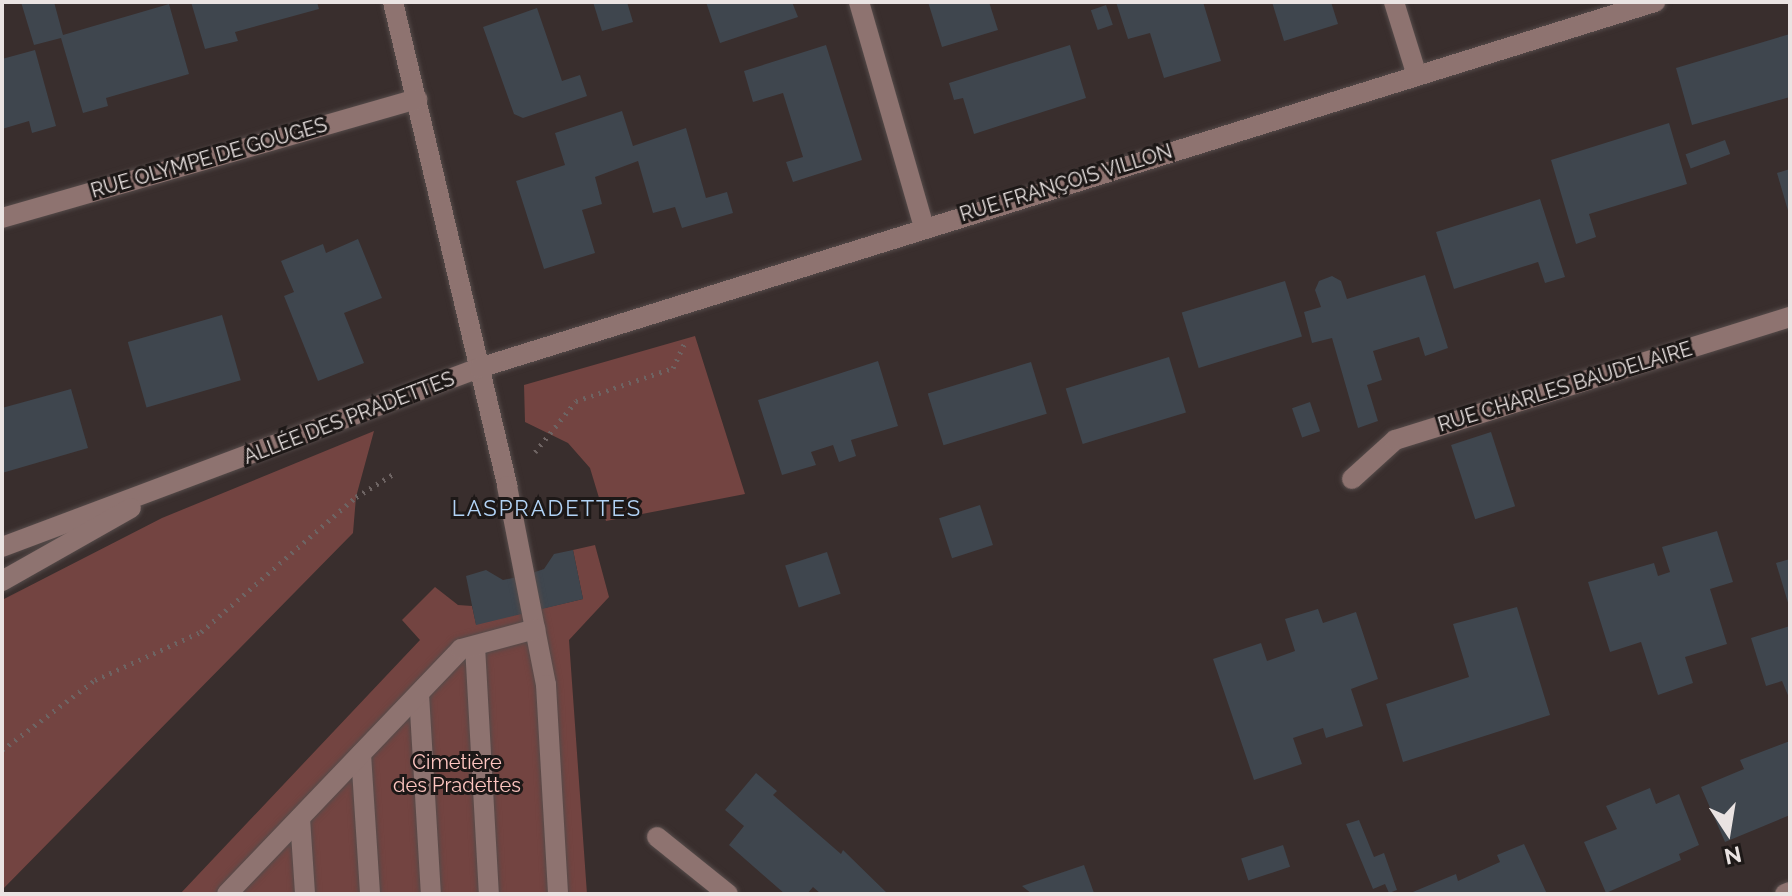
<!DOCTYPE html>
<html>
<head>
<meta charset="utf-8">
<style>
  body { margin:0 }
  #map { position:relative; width:1792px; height:896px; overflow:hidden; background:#392e2d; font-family:Raleway,sans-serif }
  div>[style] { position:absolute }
  .green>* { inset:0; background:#734441 }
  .building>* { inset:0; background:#3f464e; transform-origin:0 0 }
  .path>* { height:5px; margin-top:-2.5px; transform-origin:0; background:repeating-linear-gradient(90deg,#6e6463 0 2px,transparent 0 8px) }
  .roads { filter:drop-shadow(0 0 2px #554b4a) drop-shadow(0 0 2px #554b4a) }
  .minor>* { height:20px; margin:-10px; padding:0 10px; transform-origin:10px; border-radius:10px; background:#8e7370 }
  span { translate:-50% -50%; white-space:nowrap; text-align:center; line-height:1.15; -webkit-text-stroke:6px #1d1817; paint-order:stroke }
  .street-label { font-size:20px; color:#eae3e2 }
  .park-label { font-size:20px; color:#fec6c1 }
  .neighbourhood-label { font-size:22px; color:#b2d3f6; letter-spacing:2px }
  .frame { position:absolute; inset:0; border:4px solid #eae3e2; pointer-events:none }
  .north { position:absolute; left:1688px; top:792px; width:80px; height:80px; -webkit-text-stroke:6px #1d1817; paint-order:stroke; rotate:168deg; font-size:22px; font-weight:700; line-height:32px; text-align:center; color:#eae3e2 }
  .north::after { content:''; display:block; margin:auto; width:28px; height:36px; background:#eae3e2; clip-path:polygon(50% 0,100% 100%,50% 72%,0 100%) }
</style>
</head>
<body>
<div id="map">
  <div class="green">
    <div style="clip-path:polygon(695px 336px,745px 494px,606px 521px,590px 468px,568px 443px,525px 422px,524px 385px)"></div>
    <div style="clip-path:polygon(374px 431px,356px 497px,353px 533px,2px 890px,2px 600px,162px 518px)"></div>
    <div style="clip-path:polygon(595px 545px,609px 597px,569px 640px,587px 894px,180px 894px,420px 640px,402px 620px,435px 587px,458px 605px,472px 606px,476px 624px,583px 599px,573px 550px)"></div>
  </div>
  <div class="building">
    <div style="clip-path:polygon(21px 2px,54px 2px,63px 35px,169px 4px,189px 74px,106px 98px,108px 106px,83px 113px,61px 38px,34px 45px)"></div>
    <div style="clip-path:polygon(191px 2px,317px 2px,319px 9px,235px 32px,238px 41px,205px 49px)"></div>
    <div style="clip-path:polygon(593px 2px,627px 2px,633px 22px,602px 31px)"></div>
    <div style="clip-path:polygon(706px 2px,792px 2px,798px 17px,720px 43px)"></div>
    <div style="clip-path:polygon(928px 2px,989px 2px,998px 30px,942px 47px)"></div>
    <div style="clip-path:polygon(1116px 2px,1203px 2px,1221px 61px,1164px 78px,1150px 33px,1128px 39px)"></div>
    <div style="clip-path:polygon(1272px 2px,1331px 2px,1338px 24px,1284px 41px)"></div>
    <div style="left:1106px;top:5px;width:21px;height:16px;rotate:71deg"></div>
    <div style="clip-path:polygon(537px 8px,562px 81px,580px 75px,587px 96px,523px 118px,514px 114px,483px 27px)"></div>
    <div style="clip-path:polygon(1790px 34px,1790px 97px,1692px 125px,1676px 68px)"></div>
    <div style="clip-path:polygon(826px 45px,862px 160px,793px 182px,786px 162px,803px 157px,783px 93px,753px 102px,744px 71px)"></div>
    <div style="clip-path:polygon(1070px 45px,1086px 98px,974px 134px,963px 98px,954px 100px,949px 83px)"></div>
    <div style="clip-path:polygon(35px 50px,56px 126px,32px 133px,29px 121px,2px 129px,2px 59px)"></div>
    <div style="clip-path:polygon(622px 111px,633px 146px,686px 128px,706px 198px,727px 192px,733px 213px,682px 228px,675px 207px,653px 213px,638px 161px,595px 177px,602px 204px,582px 210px,595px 253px,544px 269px,516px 181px,565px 165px,555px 133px)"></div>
    <div style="clip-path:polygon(1669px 123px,1687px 184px,1589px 214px,1596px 237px,1576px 244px,1551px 160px)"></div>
    <div style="left:1725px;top:140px;width:15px;height:42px;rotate:70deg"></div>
    <div style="clip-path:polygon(1790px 169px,1790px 214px,1789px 214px,1777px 173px)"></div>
    <div style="clip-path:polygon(1540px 199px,1565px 277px,1545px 283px,1538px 262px,1454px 289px,1436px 232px)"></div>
    <div style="clip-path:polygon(358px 239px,382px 298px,344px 313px,364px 363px,318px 381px,284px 296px,294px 292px,281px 261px,323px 244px,326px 253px)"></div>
    <div style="clip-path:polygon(1425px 275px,1448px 348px,1425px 356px,1419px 337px,1373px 351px,1382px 380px,1367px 385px,1378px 421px,1358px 428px,1332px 338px,1312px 343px,1304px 312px,1321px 307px,1315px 290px,1319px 281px,1332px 276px,1341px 281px,1347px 299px)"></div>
    <div style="left:1285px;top:281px;width:58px;height:108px;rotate:73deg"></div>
    <div style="left:222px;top:315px;width:68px;height:98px;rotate:74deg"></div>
    <div style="left:1169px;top:357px;width:58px;height:108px;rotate:73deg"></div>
    <div style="clip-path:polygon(878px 361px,898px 426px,851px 440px,856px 456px,839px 462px,833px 445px,811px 452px,816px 465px,782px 475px,758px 400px)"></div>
    <div style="left:1031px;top:362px;width:54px;height:108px;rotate:73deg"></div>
    <div style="clip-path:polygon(71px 389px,88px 448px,2px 473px,2px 408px)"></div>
    <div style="left:1310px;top:402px;width:31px;height:19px;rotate:71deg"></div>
    <div style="left:1491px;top:432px;width:78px;height:42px;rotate:72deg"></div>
    <div style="left:980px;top:505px;width:42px;height:43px;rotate:72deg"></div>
    <div style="clip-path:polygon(1717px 531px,1733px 582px,1710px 589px,1727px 644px,1685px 657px,1693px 683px,1658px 695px,1641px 642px,1610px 652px,1588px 582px,1654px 563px,1658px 576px,1670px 572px,1662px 547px)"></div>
    <div style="clip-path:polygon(573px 550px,583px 599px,476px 625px,466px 576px,486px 570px,503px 580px,523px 576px,544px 569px,554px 554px)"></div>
    <div style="left:827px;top:552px;width:44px;height:44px;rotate:72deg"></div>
    <div style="clip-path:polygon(1790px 559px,1790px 606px,1789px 606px,1776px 563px)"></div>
    <div style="clip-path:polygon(1517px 607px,1550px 715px,1403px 762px,1386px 704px,1469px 677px,1453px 624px)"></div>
    <div style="clip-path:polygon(1318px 609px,1323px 623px,1356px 612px,1378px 679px,1351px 689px,1363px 726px,1326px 738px,1323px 728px,1293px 738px,1302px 764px,1254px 780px,1213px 659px,1261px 643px,1267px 661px,1295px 651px,1285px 619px)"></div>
    <div style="clip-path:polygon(1790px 626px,1790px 700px,1782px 681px,1766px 686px,1751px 638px)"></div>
    <div style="clip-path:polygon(1790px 741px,1790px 815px,1725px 842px,1701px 787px,1744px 769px,1740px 760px)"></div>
    <div style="clip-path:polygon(756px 773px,777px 791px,773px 795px,841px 854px,843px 850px,888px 894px,821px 894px,813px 887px,807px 894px,785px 894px,729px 845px,744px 826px,725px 810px)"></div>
    <div style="clip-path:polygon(1650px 788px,1656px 804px,1679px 794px,1699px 845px,1679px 854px,1681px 860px,1606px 893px,1584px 842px,1617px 829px,1606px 806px)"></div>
    <div style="clip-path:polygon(1359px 820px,1374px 857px,1384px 853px,1397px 890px,1389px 893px,1385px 884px,1373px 889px,1346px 824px)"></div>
    <div style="clip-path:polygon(1524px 844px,1547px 894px,1408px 894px,1456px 874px,1458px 881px,1500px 862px,1497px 855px)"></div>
    <div style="left:1283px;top:845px;width:23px;height:44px;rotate:72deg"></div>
    <div style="clip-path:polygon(1084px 865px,1094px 893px,1032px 894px,1022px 886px)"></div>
  </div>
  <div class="path">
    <div style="left:535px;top:452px;width:65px;rotate:-51.2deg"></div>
    <div style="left:576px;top:401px;width:102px;rotate:-18.8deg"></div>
    <div style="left:673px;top:368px;width:31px;rotate:-65deg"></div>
    <div style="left:2px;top:750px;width:116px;rotate:-37deg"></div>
    <div style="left:95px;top:680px;width:116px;rotate:-24.4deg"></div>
    <div style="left:201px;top:632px;width:206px;rotate:-41.1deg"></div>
    <div style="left:356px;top:497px;width:46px;rotate:-31.6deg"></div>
  </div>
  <div class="roads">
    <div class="minor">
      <div style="left:393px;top:2px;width:497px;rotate:76.7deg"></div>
      <div style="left:507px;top:486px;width:203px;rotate:78.9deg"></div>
      <div style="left:546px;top:685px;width:209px;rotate:86.7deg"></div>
      <div style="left:859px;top:2px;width:234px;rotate:73.9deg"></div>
      <div style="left:1394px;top:2px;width:77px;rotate:72.7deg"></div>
      <div style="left:2px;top:218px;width:432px;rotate:-16deg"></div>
      <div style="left:1352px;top:479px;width:58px;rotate:-42.2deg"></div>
      <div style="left:1395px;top:440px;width:414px;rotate:-17.3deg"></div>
      <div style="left:2px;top:547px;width:509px;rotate:-20.57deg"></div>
      <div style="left:479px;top:368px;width:1232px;rotate:-17.29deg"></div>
      <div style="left:2px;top:581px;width:148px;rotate:-29.5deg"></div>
      <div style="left:475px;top:646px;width:248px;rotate:86.8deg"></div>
      <div style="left:419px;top:694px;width:200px;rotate:86.6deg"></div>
      <div style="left:361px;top:754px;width:140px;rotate:86.3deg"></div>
      <div style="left:300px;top:818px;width:76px;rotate:86.2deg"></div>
      <div style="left:657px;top:837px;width:91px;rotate:38.8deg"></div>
      <div style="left:227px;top:894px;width:339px;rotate:-46.3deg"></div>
      <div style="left:461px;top:649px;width:77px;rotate:-15.1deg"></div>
      <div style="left:1785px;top:894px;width:5px;rotate:-22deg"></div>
    </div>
  </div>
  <div class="street-label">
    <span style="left:209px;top:158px;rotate:-16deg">RUE OLYMPE DE GOUGES</span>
    <span style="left:1066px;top:183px;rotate:-17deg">RUE FRANÇOIS VILLON</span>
    <span style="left:1565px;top:387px;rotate:-17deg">RUE CHARLES BAUDELAIRE</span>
    <span style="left:349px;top:418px;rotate:-21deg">ALLÉE DES PRADETTES</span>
  </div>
  <div class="park-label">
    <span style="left:457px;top:774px">Cimetière<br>des Pradettes</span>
  </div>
  <div class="neighbourhood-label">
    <span style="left:547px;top:509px">LASPRADETTES</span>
  </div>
  <div class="frame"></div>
  <div class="north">N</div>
</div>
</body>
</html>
